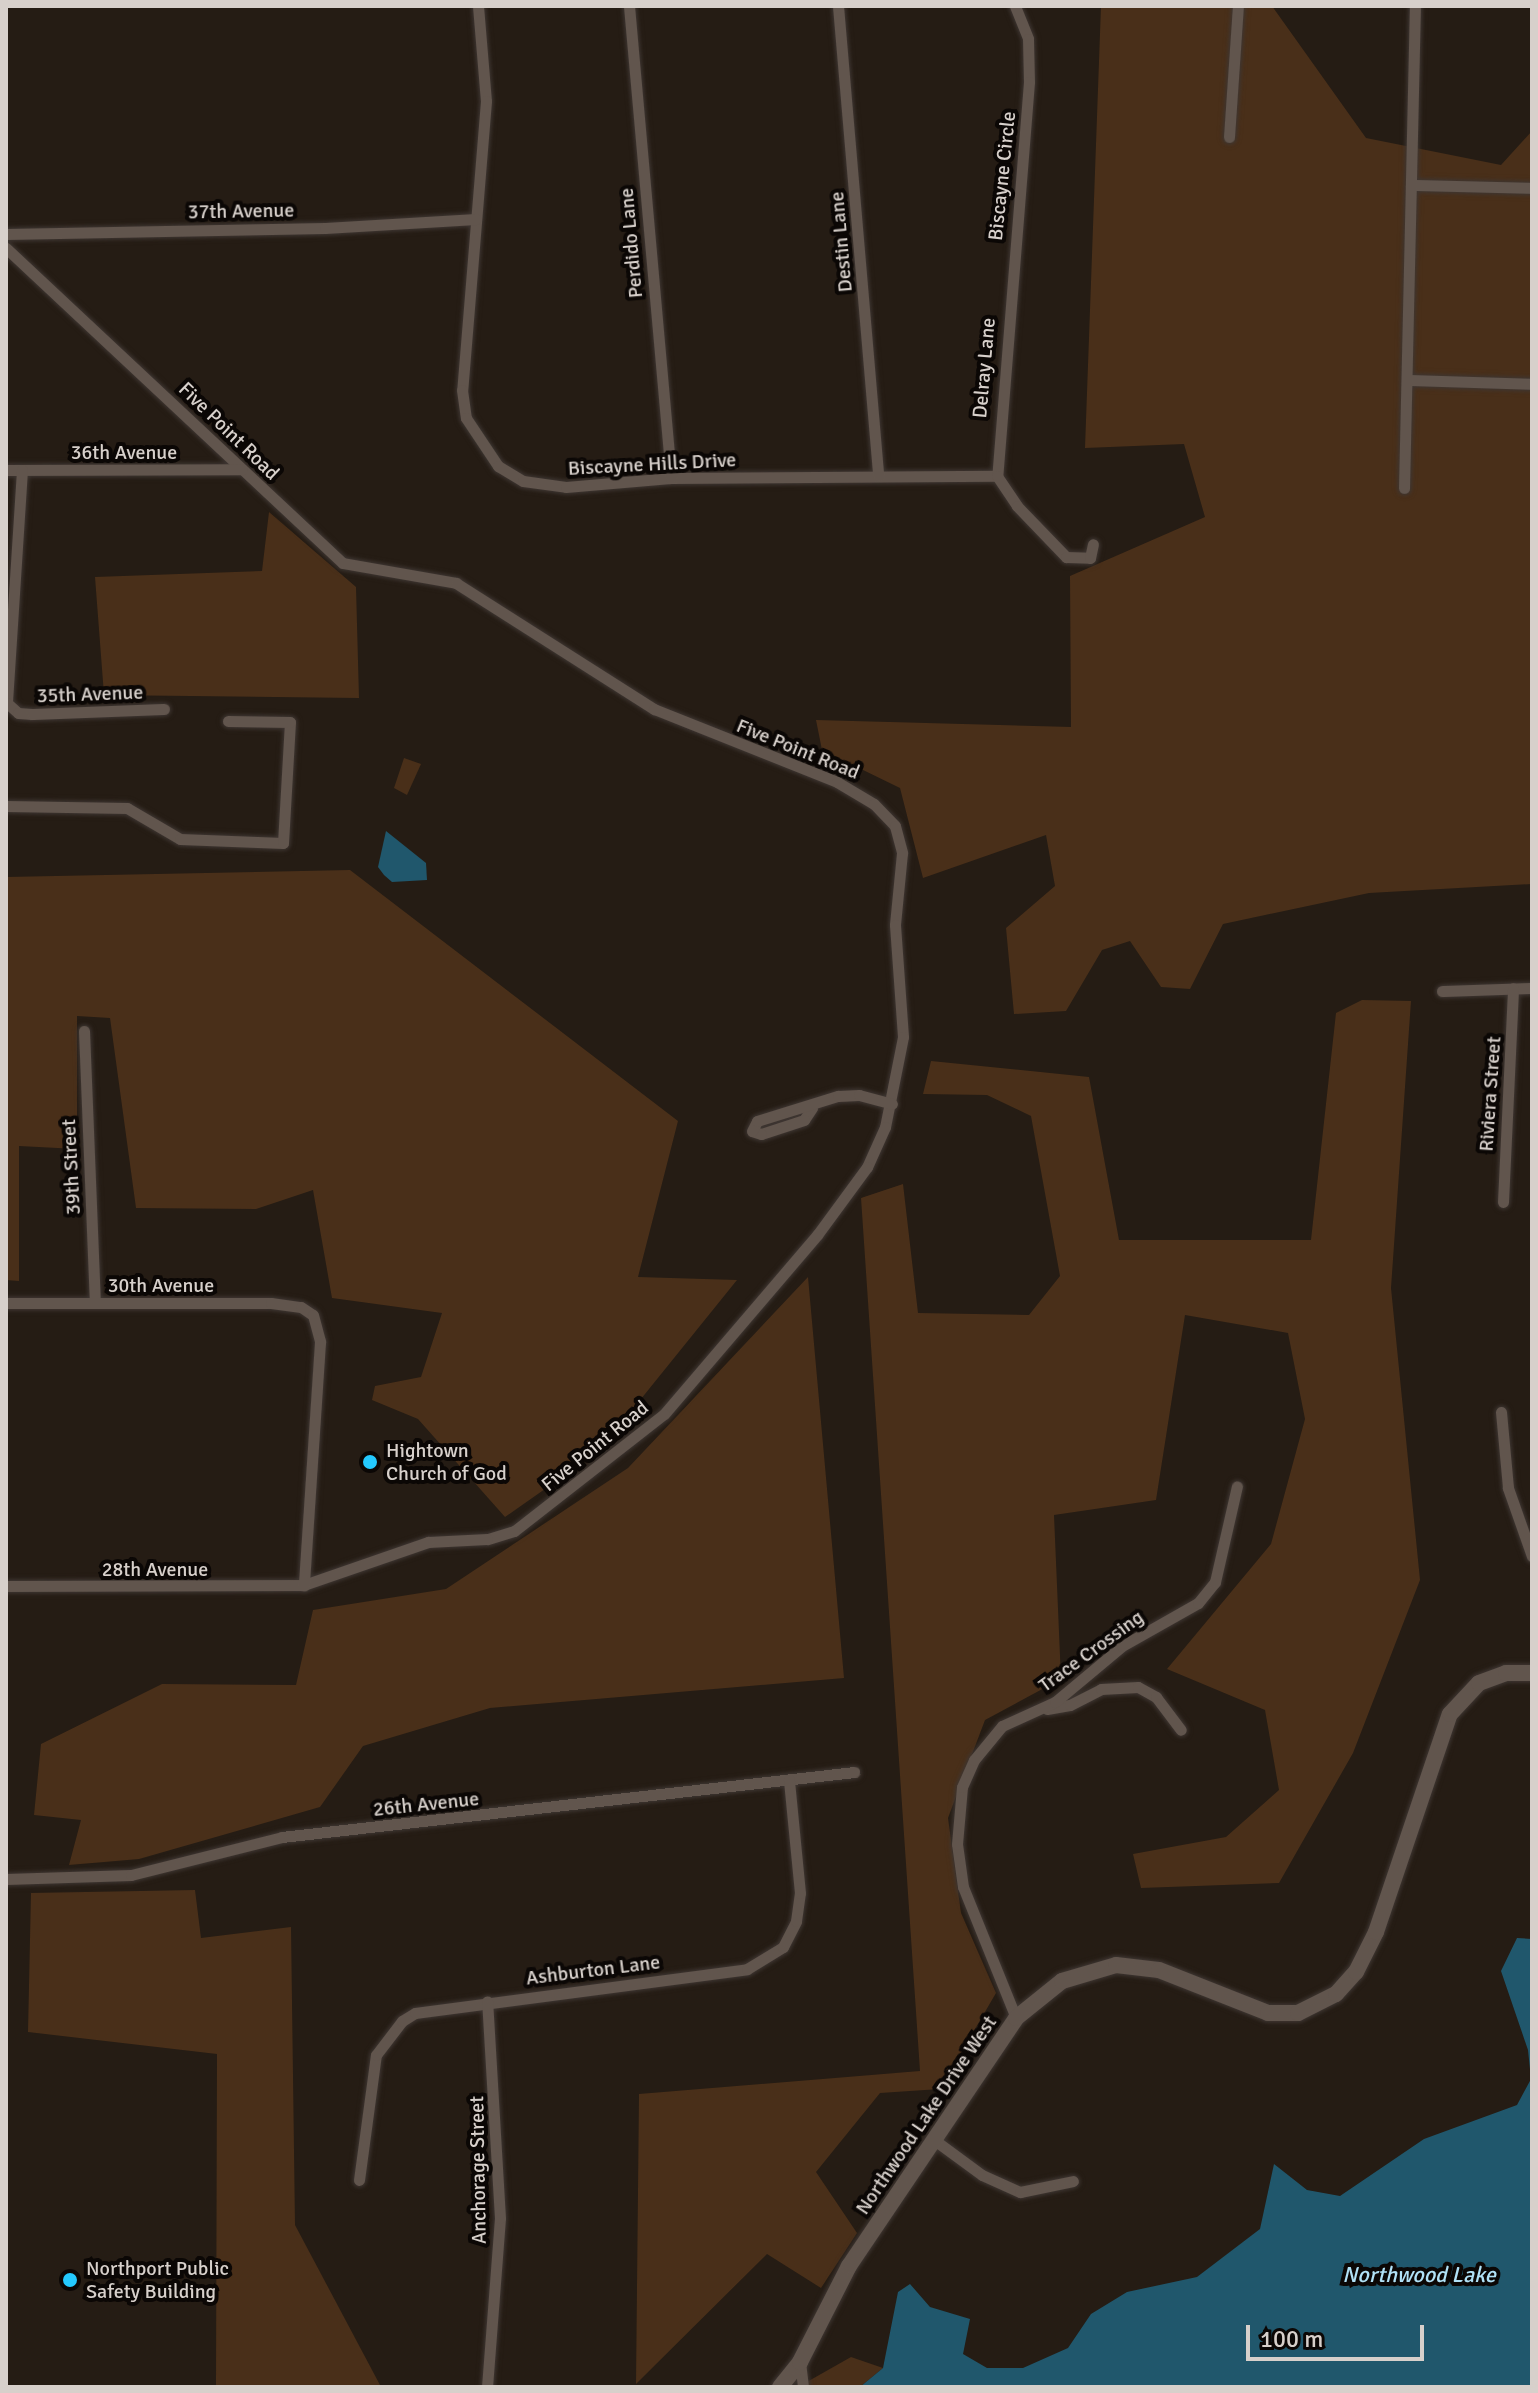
<!DOCTYPE html>
<html>
<head>
<meta charset="utf-8">
<style>
  body { margin:0 }
  #map { position:relative; width:1538px; height:2393px; overflow:hidden; background:#251c14; font-family:Signika,sans-serif }
  div>[style] { position:absolute }
  .green>* { inset:0; background:#492f19 }
  .water>* { inset:0; background:#20576c }
  .roads { filter:drop-shadow(0 0 2px #3e3632) drop-shadow(0 0 2px #3e3632) }
  .street>* { height:11px; margin:-5.5px; padding:0 5.5px; transform-origin:5.5px; border-radius:5.5px; background:#61554d }
  .secondary>* { height:16px; margin:-8px; padding:0 8px; transform-origin:8px; border-radius:8px; background:#61554d }
  .dots>* { width:22px; height:22px; translate:-50% -50%; box-sizing:border-box; border:4px solid #0b0705; border-radius:50% }
  span { translate:-50% -50%; white-space:nowrap; text-align:center; line-height:1.15; -webkit-text-stroke:8px #0b0705; paint-order:stroke }
  .street-label { font-size:20px; color:#d7d0cb }
  .poi-label { font-size:20px; color:#d7d0cb }
  .left { translate:0 -50%; text-align:left }
  .water-label { font-size:22px; color:#b1e2f7; font-style:italic }
  .frame { position:absolute; inset:0; border:8px solid #d7d0cb; pointer-events:none }
  .scale { position:absolute; left:1246px; top:2325px; width:178px; height:36px; box-sizing:border-box; border:4px solid #d7d0cb; border-top:0; padding-left:10px; font-size:24px; line-height:28px; white-space:nowrap; color:#d7d0cb; -webkit-text-stroke:6px #0b0705; paint-order:stroke }
</style>
</head>
<body>
<div id="map">
  <div class="green">
    <div style="clip-path:polygon(1101px 6px,1272px 6px,1366px 138px,1501px 165px,1532px 131px,1532px 884px,1369px 893px,1223px 924px,1190px 989px,1161px 987px,1130px 941px,1102px 950px,1066px 1011px,1014px 1014px,1006px 928px,1055px 886px,1046px 835px,923px 878px,900px 788px,822px 750px,816px 720px,1071px 727px,1070px 576px,1205px 517px,1184px 444px,1085px 448px)"></div>
    <div style="clip-path:polygon(269px 512px,356px 587px,359px 698px,104px 695px,95px 577px,262px 571px)"></div>
    <div style="clip-path:polygon(404px 758px,421px 764px,407px 795px,394px 788px)"></div>
    <div style="clip-path:polygon(350px 870px,678px 1121px,638px 1277px,737px 1280px,599px 1451px,505px 1517px,418px 1419px,372px 1400px,375px 1386px,421px 1377px,442px 1313px,332px 1298px,313px 1190px,256px 1209px,136px 1208px,110px 1018px,77px 1016px,77px 1149px,19px 1146px,19px 1281px,6px 1280px,6px 877px)"></div>
    <div style="clip-path:polygon(1362px 1000px,1411px 1001px,1391px 1288px,1420px 1580px,1353px 1753px,1279px 1883px,1141px 1888px,1133px 1854px,1226px 1837px,1279px 1790px,1265px 1710px,1167px 1669px,1271px 1544px,1305px 1419px,1288px 1333px,1185px 1315px,1156px 1500px,1054px 1515px,1061px 1679px,985px 1720px,948px 1818px,961px 1913px,996px 1993px,940px 2089px,880px 2093px,816px 2172px,857px 2233px,821px 2288px,767px 2254px,636px 2384px,639px 2094px,920px 2071px,861px 1198px,903px 1184px,918px 1313px,1029px 1315px,1060px 1276px,1031px 1116px,987px 1095px,923px 1094px,931px 1061px,1089px 1077px,1119px 1240px,1311px 1240px,1336px 1013px)"></div>
    <div style="clip-path:polygon(808px 1277px,844px 1678px,490px 1708px,363px 1746px,320px 1807px,139px 1859px,69px 1865px,81px 1820px,34px 1815px,41px 1744px,162px 1684px,296px 1685px,313px 1610px,446px 1589px,628px 1468px)"></div>
    <div style="clip-path:polygon(195px 1890px,201px 1938px,291px 1927px,295px 2225px,380px 2385px,388px 2387px,216px 2387px,217px 2054px,28px 2032px,31px 1893px)"></div>
    <div style="clip-path:polygon(851px 2357px,883px 2368px,860px 2387px,798px 2387px)"></div>
  </div>
  <div class="water">
    <div style="clip-path:polygon(386px 831px,426px 863px,427px 880px,392px 882px,384px 875px,378px 867px)"></div>
    <div style="clip-path:polygon(1517px 1938px,1532px 1939px,1532px 2387px,860px 2387px,883px 2368px,898px 2292px,910px 2284px,930px 2307px,970px 2319px,963px 2354px,987px 2368px,1023px 2368px,1068px 2348px,1091px 2314px,1127px 2292px,1197px 2277px,1260px 2229px,1274px 2164px,1307px 2190px,1340px 2196px,1424px 2139px,1517px 2105px,1531px 2079px,1528px 2050px,1501px 1971px)"></div>
  </div>
  <div class="roads">
    <div class="street">
      <div style="left:478px;top:6px;width:95px;rotate:85.2deg"></div>
      <div style="left:486px;top:101px;width:290px;rotate:94.7deg"></div>
      <div style="left:462px;top:390px;width:28px;rotate:82deg"></div>
      <div style="left:466px;top:418px;width:58px;rotate:56.3deg"></div>
      <div style="left:498px;top:466px;width:29px;rotate:31deg"></div>
      <div style="left:523px;top:481px;width:43px;rotate:7.9deg"></div>
      <div style="left:566px;top:487px;width:105px;rotate:-4.9deg"></div>
      <div style="left:671px;top:478px;width:326px;rotate:-0.4deg"></div>
      <div style="left:629px;top:6px;width:474px;rotate:84.9deg"></div>
      <div style="left:838px;top:6px;width:471px;rotate:85.1deg"></div>
      <div style="left:1015px;top:6px;width:35px;rotate:68deg"></div>
      <div style="left:1028px;top:39px;width:43px;rotate:88.7deg"></div>
      <div style="left:1029px;top:82px;width:395px;rotate:94.6deg"></div>
      <div style="left:997px;top:476px;width:36px;rotate:56deg"></div>
      <div style="left:1017px;top:506px;width:71px;rotate:46.1deg"></div>
      <div style="left:1066px;top:557px;width:24px;rotate:2deg"></div>
      <div style="left:1090px;top:558px;width:14px;rotate:-78deg"></div>
      <div style="left:1229px;top:137px;width:131px;rotate:-86.1deg"></div>
      <div style="left:1411px;top:185px;width:121px;rotate:1.4deg"></div>
      <div style="left:6px;top:234px;width:319px;rotate:-1.1deg"></div>
      <div style="left:325px;top:228px;width:151px;rotate:-3.4deg"></div>
      <div style="left:6px;top:248px;width:461px;rotate:43.1deg"></div>
      <div style="left:343px;top:563px;width:115px;rotate:10deg"></div>
      <div style="left:456px;top:583px;width:235px;rotate:32.5deg"></div>
      <div style="left:654px;top:709px;width:197px;rotate:21.7deg"></div>
      <div style="left:837px;top:782px;width:43px;rotate:30.7deg"></div>
      <div style="left:874px;top:804px;width:30px;rotate:46deg"></div>
      <div style="left:895px;top:826px;width:28px;rotate:75deg"></div>
      <div style="left:902px;top:853px;width:72px;rotate:95.6deg"></div>
      <div style="left:895px;top:925px;width:112px;rotate:85.9deg"></div>
      <div style="left:903px;top:1037px;width:92px;rotate:101.3deg"></div>
      <div style="left:885px;top:1127px;width:44px;rotate:114.2deg"></div>
      <div style="left:867px;top:1167px;width:84px;rotate:126.3deg"></div>
      <div style="left:817px;top:1235px;width:235px;rotate:130.5deg"></div>
      <div style="left:664px;top:1414px;width:190px;rotate:142deg"></div>
      <div style="left:514px;top:1531px;width:28px;rotate:163deg"></div>
      <div style="left:487px;top:1539px;width:59px;rotate:177.1deg"></div>
      <div style="left:428px;top:1542px;width:131px;rotate:160.9deg"></div>
      <div style="left:304px;top:1585px;width:298px;rotate:179.8deg"></div>
      <div style="left:1407px;top:380px;width:125px;rotate:1.8deg"></div>
      <div style="left:6px;top:470px;width:236px;rotate:-0.2deg"></div>
      <div style="left:22px;top:470px;width:233px;rotate:93.7deg"></div>
      <div style="left:7px;top:703px;width:15px;rotate:42deg"></div>
      <div style="left:18px;top:713px;width:14px;rotate:4deg"></div>
      <div style="left:32px;top:714px;width:132px;rotate:-2.2deg"></div>
      <div style="left:1404px;top:488px;width:482px;rotate:-88.7deg"></div>
      <div style="left:6px;top:806px;width:121px;rotate:0.9deg"></div>
      <div style="left:127px;top:808px;width:61px;rotate:30.3deg"></div>
      <div style="left:180px;top:839px;width:103px;rotate:2.2deg"></div>
      <div style="left:283px;top:843px;width:121px;rotate:-86.7deg"></div>
      <div style="left:290px;top:722px;width:62px;rotate:-179.1deg"></div>
      <div style="left:1442px;top:991px;width:90px;rotate:-1.9deg"></div>
      <div style="left:84px;top:1031px;width:272px;rotate:87.7deg"></div>
      <div style="left:812px;top:1108px;width:14px;rotate:124deg"></div>
      <div style="left:804px;top:1120px;width:45px;rotate:162deg"></div>
      <div style="left:761px;top:1134px;width:9px;rotate:-162deg"></div>
      <div style="left:752px;top:1131px;width:11px;rotate:-63deg"></div>
      <div style="left:757px;top:1121px;width:85px;rotate:-17.2deg"></div>
      <div style="left:838px;top:1096px;width:21px;rotate:-3deg"></div>
      <div style="left:859px;top:1095px;width:34px;rotate:15deg"></div>
      <div style="left:1503px;top:1202px;width:214px;rotate:-87.3deg"></div>
      <div style="left:6px;top:1303px;width:265px"></div>
      <div style="left:271px;top:1303px;width:30px;rotate:8deg"></div>
      <div style="left:301px;top:1307px;width:14px;rotate:34deg"></div>
      <div style="left:313px;top:1315px;width:28px;rotate:75deg"></div>
      <div style="left:320px;top:1342px;width:244px;rotate:93.8deg"></div>
      <div style="left:1501px;top:1412px;width:76px;rotate:84.7deg"></div>
      <div style="left:1508px;top:1488px;width:72px;rotate:70.6deg"></div>
      <div style="left:1047px;top:1709px;width:23px;rotate:-10deg"></div>
      <div style="left:1070px;top:1705px;width:35px;rotate:-27deg"></div>
      <div style="left:1101px;top:1689px;width:37px;rotate:-3deg"></div>
      <div style="left:1138px;top:1687px;width:21px;rotate:29deg"></div>
      <div style="left:1156px;top:1697px;width:41px;rotate:52.9deg"></div>
      <div style="left:6px;top:1879px;width:125px;rotate:-1.8deg"></div>
      <div style="left:131px;top:1875px;width:156px;rotate:-14.1deg"></div>
      <div style="left:282px;top:1837px;width:576px;rotate:-6.48deg"></div>
      <div style="left:1016px;top:2018px;width:141px;rotate:-112deg"></div>
      <div style="left:963px;top:1887px;width:43px;rotate:-97.9deg"></div>
      <div style="left:957px;top:1844px;width:57px;rotate:-85deg"></div>
      <div style="left:962px;top:1787px;width:30px;rotate:-66deg"></div>
      <div style="left:974px;top:1760px;width:44px;rotate:-50.5deg"></div>
      <div style="left:1002px;top:1726px;width:58px;rotate:-24.4deg"></div>
      <div style="left:1055px;top:1702px;width:87px;rotate:-39.9deg"></div>
      <div style="left:1122px;top:1646px;width:87px;rotate:-29.5deg"></div>
      <div style="left:1198px;top:1603px;width:27px;rotate:-51deg"></div>
      <div style="left:1215px;top:1582px;width:98px;rotate:-77.1deg"></div>
      <div style="left:933px;top:2139px;width:61px;rotate:36.3deg"></div>
      <div style="left:982px;top:2175px;width:42px;rotate:24.1deg"></div>
      <div style="left:1020px;top:2192px;width:54px;rotate:-11.7deg"></div>
      <div style="left:359px;top:2180px;width:126px;rotate:-82.3deg"></div>
      <div style="left:376px;top:2055px;width:43px;rotate:-52.6deg"></div>
      <div style="left:402px;top:2021px;width:15px;rotate:-32deg"></div>
      <div style="left:415px;top:2013px;width:335px;rotate:-7.5deg"></div>
      <div style="left:747px;top:1969px;width:42px;rotate:-31.4deg"></div>
      <div style="left:783px;top:1947px;width:29px;rotate:-63deg"></div>
      <div style="left:796px;top:1921px;width:28px;rotate:-82deg"></div>
      <div style="left:800px;top:1893px;width:114px;rotate:-95.6deg"></div>
      <div style="left:800px;top:2362px;width:25px;rotate:83deg"></div>
      <div style="left:487px;top:2387px;width:169px;rotate:-85.6deg"></div>
      <div style="left:500px;top:2218px;width:217px;rotate:-93.4deg"></div>
    </div>
    <div class="secondary">
      <div style="left:780px;top:2387px;width:32px;rotate:-51deg"></div>
      <div style="left:800px;top:2362px;width:108px;rotate:-63deg"></div>
      <div style="left:849px;top:2266px;width:299px;rotate:-56deg"></div>
      <div style="left:1016px;top:2018px;width:59px;rotate:-38.8deg"></div>
      <div style="left:1062px;top:1981px;width:56px;rotate:-16.5deg"></div>
      <div style="left:1116px;top:1965px;width:43px;rotate:6.6deg"></div>
      <div style="left:1159px;top:1970px;width:117px;rotate:21.5deg"></div>
      <div style="left:1268px;top:2013px;width:30px"></div>
      <div style="left:1298px;top:2013px;width:42px;rotate:-26.6deg"></div>
      <div style="left:1336px;top:1994px;width:30px;rotate:-48deg"></div>
      <div style="left:1356px;top:1972px;width:45px;rotate:-63.4deg"></div>
      <div style="left:1376px;top:1932px;width:230px;rotate:-71.3deg"></div>
      <div style="left:1450px;top:1714px;width:42px;rotate:-46.9deg"></div>
      <div style="left:1479px;top:1683px;width:29px;rotate:-20deg"></div>
      <div style="left:1506px;top:1673px;width:26px"></div>
    </div>
  </div>
  <div class="dots">
    <div style="left:370px;top:1462px;background:#24c9fe"></div>
    <div style="left:70px;top:2280px;background:#24c9fe"></div>
  </div>
  <div class="street-label">
    <span style="left:1002px;top:176px;rotate:-84deg">Biscayne Circle</span>
    <span style="left:241px;top:211px;rotate:-1deg">37th Avenue</span>
    <span style="left:841px;top:242px;rotate:-95deg">Destin Lane</span>
    <span style="left:631px;top:243px;rotate:-95deg">Perdido Lane</span>
    <span style="left:984px;top:368px;rotate:-85deg">Delray Lane</span>
    <span style="left:229px;top:431px;rotate:44deg">Five Point Road</span>
    <span style="left:124px;top:452px">36th Avenue</span>
    <span style="left:652px;top:464px;rotate:-3deg">Biscayne Hills Drive</span>
    <span style="left:90px;top:694px;rotate:-2deg">35th Avenue</span>
    <span style="left:798px;top:749px;rotate:22deg">Five Point Road</span>
    <span style="left:1490px;top:1094px;rotate:-86deg">Riviera Street</span>
    <span style="left:71px;top:1167px;rotate:-93deg">39th Street</span>
    <span style="left:161px;top:1285px">30th Avenue</span>
    <span style="left:595px;top:1446px;rotate:-39deg">Five Point Road</span>
    <span style="left:155px;top:1569px">28th Avenue</span>
    <span style="left:1091px;top:1651px;rotate:-36deg">Trace Crossing</span>
    <span style="left:426px;top:1804px;rotate:-6deg">26th Avenue</span>
    <span style="left:593px;top:1970px;rotate:-7deg">Ashburton Lane</span>
    <span style="left:926px;top:2115px;rotate:-56deg">Northwood Lake Drive West</span>
    <span style="left:478px;top:2170px;rotate:-91deg">Anchorage Street</span>
  </div>
  <div class="poi-label">
    <span class="left" style="left:386px;top:1462px">Hightown<br>Church of God</span>
    <span class="left" style="left:86px;top:2280px">Northport Public<br>Safety Building</span>
  </div>
  <div class="water-label">
    <span style="left:1419px;top:2275px">Northwood Lake</span>
  </div>
  <div class="frame"></div>
  <div class="scale">100 m</div>
</div>
</body>
</html>
